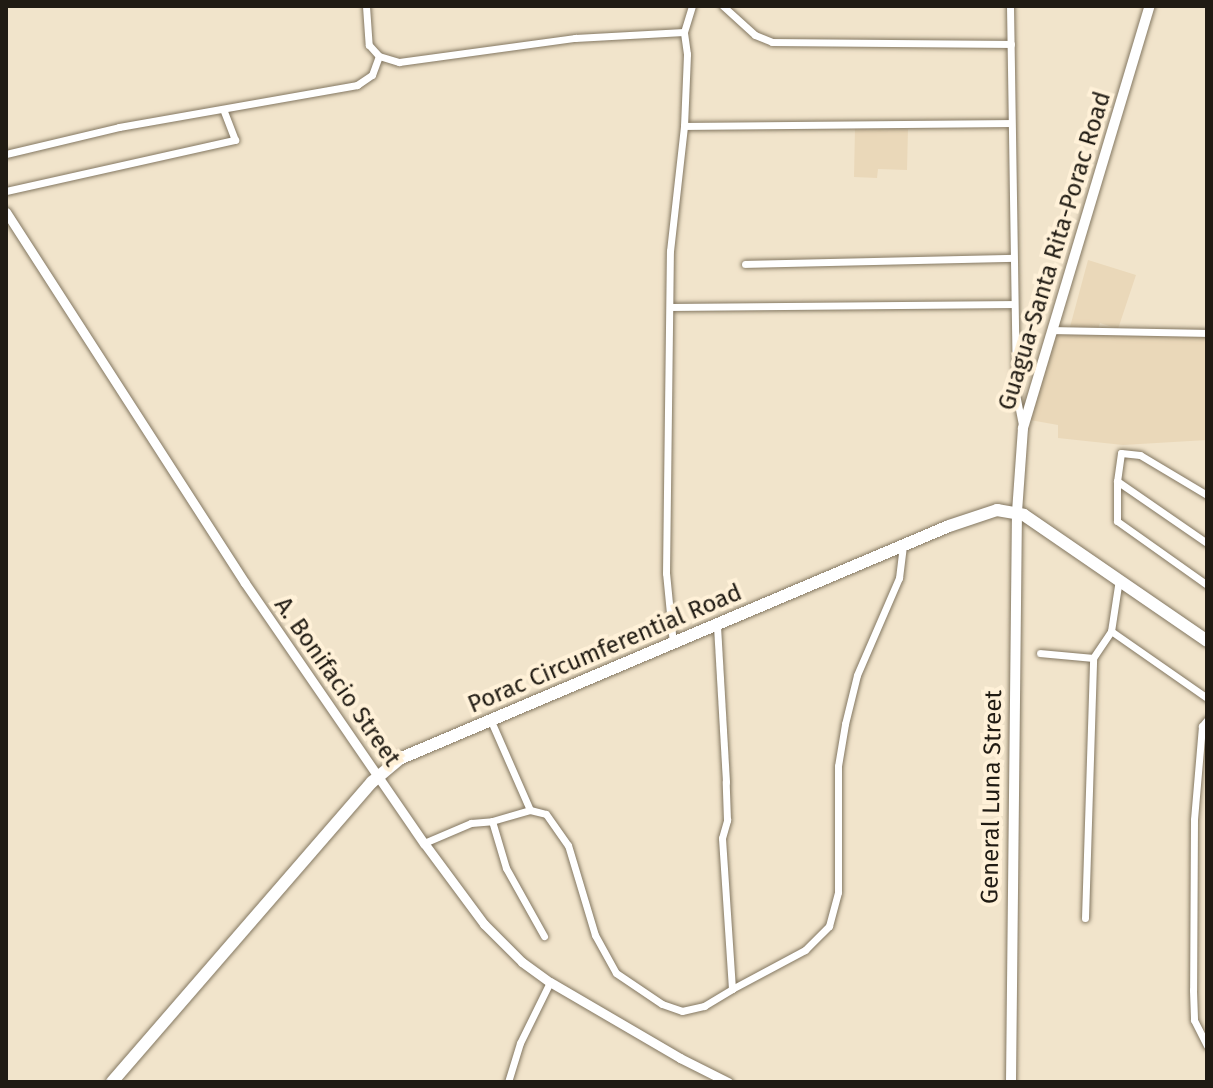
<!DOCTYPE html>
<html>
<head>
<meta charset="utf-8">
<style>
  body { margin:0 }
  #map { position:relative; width:1213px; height:1088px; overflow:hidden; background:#f1e4cb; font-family:"Fira Sans",sans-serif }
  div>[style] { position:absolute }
  .built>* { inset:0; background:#ead8b9 }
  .roads { filter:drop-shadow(0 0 2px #837761) drop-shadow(0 0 2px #837761) }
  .minor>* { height:7px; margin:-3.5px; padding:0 3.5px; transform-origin:3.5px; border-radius:3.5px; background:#fff }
  .tertiary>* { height:9px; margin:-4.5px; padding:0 4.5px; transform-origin:4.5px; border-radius:4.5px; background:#fff }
  .secondary>* { height:10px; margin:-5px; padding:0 5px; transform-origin:5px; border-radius:5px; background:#fff }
  .primary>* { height:12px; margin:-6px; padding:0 6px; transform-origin:6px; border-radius:6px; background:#fff }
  span { translate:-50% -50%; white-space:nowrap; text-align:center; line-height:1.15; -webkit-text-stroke:8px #fff1d8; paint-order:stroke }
  .street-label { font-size:24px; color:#201b13 }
  .frame { position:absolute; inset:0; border:8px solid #201b13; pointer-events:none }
</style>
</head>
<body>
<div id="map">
  <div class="built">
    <div style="clip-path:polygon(855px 128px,908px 129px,907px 170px,878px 169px,877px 178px,854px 177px)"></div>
    <div style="clip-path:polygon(1088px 260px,1136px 275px,1118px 329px,1100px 323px,1098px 329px,1070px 327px)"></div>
    <div style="clip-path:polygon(1055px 334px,1207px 335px,1207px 440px,1123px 445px,1058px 438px,1058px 425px,1030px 420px)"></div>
  </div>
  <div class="roads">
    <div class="minor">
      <div style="left:366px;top:6px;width:39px;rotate:86deg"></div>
      <div style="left:369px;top:45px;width:15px;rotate:48deg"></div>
      <div style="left:379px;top:56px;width:21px;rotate:17deg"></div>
      <div style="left:399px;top:62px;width:178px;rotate:-7.8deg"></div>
      <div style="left:575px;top:38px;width:109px;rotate:-3.2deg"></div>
      <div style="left:723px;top:6px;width:43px;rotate:42.2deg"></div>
      <div style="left:755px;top:35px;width:18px;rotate:22deg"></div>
      <div style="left:772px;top:42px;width:239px;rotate:0.5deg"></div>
      <div style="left:1010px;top:6px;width:388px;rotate:89.1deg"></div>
      <div style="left:1016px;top:394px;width:33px;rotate:79deg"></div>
      <div style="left:684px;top:126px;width:72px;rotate:-87.6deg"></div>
      <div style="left:687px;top:54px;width:22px;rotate:-98deg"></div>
      <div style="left:684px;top:32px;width:27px;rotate:-73deg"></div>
      <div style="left:6px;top:154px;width:116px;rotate:-13.4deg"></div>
      <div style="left:119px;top:127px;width:242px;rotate:-10deg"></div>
      <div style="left:357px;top:85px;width:18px;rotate:-34deg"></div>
      <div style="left:372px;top:75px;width:20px;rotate:-70deg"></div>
      <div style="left:6px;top:191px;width:235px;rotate:-12.6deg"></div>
      <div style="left:235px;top:140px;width:33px;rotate:-111deg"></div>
      <div style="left:745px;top:264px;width:268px;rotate:-1.3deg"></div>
      <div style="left:672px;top:307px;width:342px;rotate:-0.5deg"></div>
      <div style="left:1052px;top:330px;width:155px;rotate:1.1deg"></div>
      <div style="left:1117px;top:481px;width:109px;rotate:34.6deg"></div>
      <div style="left:1207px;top:495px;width:78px;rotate:-149.2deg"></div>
      <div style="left:1140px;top:455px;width:19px;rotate:-174deg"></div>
      <div style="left:1121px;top:453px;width:28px;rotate:98deg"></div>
      <div style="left:1117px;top:481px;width:40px;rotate:90deg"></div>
      <div style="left:1117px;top:521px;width:110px;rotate:35.4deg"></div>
      <div style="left:1119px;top:579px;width:53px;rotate:98.7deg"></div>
      <div style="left:1111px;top:631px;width:117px;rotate:34.9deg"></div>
      <div style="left:673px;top:644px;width:71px;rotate:-95.6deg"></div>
      <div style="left:666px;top:573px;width:322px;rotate:-89.3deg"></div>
      <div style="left:670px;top:251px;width:126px;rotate:-83.6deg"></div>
      <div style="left:684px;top:126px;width:327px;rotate:-0.5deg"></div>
      <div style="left:1040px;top:653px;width:53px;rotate:5.4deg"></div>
      <div style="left:1207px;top:720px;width:8px;rotate:130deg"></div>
      <div style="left:1202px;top:726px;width:94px;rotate:94.9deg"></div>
      <div style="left:1194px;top:820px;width:170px;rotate:90.3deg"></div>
      <div style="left:1193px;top:990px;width:30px;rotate:88deg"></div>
      <div style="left:1194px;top:1020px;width:29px;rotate:63deg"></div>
      <div style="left:491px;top:721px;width:97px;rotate:66.3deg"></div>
      <div style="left:492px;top:821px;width:49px;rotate:73.4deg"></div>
      <div style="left:506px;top:868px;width:78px;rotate:60.8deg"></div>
      <div style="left:424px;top:843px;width:51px;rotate:-23.1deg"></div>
      <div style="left:471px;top:823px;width:21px;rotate:-5deg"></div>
      <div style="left:492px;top:821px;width:40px;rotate:-16deg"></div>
      <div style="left:530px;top:810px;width:16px;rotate:14deg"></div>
      <div style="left:546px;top:814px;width:38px;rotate:55deg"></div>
      <div style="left:568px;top:845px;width:94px;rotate:73.3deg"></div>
      <div style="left:595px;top:935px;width:43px;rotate:61.1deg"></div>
      <div style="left:616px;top:973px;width:55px;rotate:34deg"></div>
      <div style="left:662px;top:1004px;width:21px;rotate:19deg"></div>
      <div style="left:682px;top:1011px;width:23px;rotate:-13deg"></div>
      <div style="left:704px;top:1006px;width:33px;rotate:-31deg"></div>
      <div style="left:732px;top:989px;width:151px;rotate:-93.8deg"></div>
      <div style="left:722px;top:838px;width:19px;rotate:-74deg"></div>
      <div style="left:727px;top:820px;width:38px;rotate:-92deg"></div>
      <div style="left:726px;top:782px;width:156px;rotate:-93.3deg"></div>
      <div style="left:1085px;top:918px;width:260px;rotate:-88.2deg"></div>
      <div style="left:1093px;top:658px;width:32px;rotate:-56deg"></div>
      <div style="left:732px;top:989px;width:83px;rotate:-28.1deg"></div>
      <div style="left:805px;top:950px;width:34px;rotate:-45deg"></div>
      <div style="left:829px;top:926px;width:35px;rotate:-75deg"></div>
      <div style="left:838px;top:892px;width:126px;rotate:-90deg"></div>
      <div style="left:838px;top:766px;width:43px;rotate:-80.5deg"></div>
      <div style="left:845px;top:724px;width:50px;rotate:-76.2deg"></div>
      <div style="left:857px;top:675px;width:106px;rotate:-66.6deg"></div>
      <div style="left:899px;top:578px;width:32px;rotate:-83deg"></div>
      <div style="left:508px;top:1082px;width:41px;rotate:-72.9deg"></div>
      <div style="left:520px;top:1043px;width:68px;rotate:-63.8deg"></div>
    </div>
    <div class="tertiary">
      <div style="left:6px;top:212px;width:441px;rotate:57.2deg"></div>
      <div style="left:245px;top:583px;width:316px;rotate:55.5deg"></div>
      <div style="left:424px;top:843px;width:101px;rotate:53.5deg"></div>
      <div style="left:484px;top:924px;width:54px;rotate:45deg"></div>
      <div style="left:522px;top:962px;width:34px;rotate:36deg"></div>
      <div style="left:550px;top:982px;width:151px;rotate:30.3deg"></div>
      <div style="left:680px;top:1058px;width:54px;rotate:26.6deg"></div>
    </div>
    <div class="secondary">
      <div style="left:1011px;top:1082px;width:570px;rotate:-89.4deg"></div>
      <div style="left:1017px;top:512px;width:84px;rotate:-85.9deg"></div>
      <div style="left:1023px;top:428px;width:441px;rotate:-73.3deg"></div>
    </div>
    <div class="primary">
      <div style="left:112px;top:1082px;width:397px;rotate:-49.1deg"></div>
      <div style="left:372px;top:782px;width:35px;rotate:-40deg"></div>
      <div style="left:399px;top:759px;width:597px;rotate:-22.96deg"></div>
      <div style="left:949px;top:526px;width:51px;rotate:-18.4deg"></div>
      <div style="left:997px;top:510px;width:27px;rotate:10deg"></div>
      <div style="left:1024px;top:515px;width:222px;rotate:34.5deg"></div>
    </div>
  </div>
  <div class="street-label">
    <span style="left:1055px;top:251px;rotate:-73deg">Guagua-Santa Rita-Porac Road</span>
    <span style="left:605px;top:649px;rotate:-23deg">Porac Circumferential Road</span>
    <span style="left:337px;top:682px;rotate:55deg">A. Bonifacio Street</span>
    <span style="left:992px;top:797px;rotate:-89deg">General Luna Street</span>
  </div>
  <div class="frame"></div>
</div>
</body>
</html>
